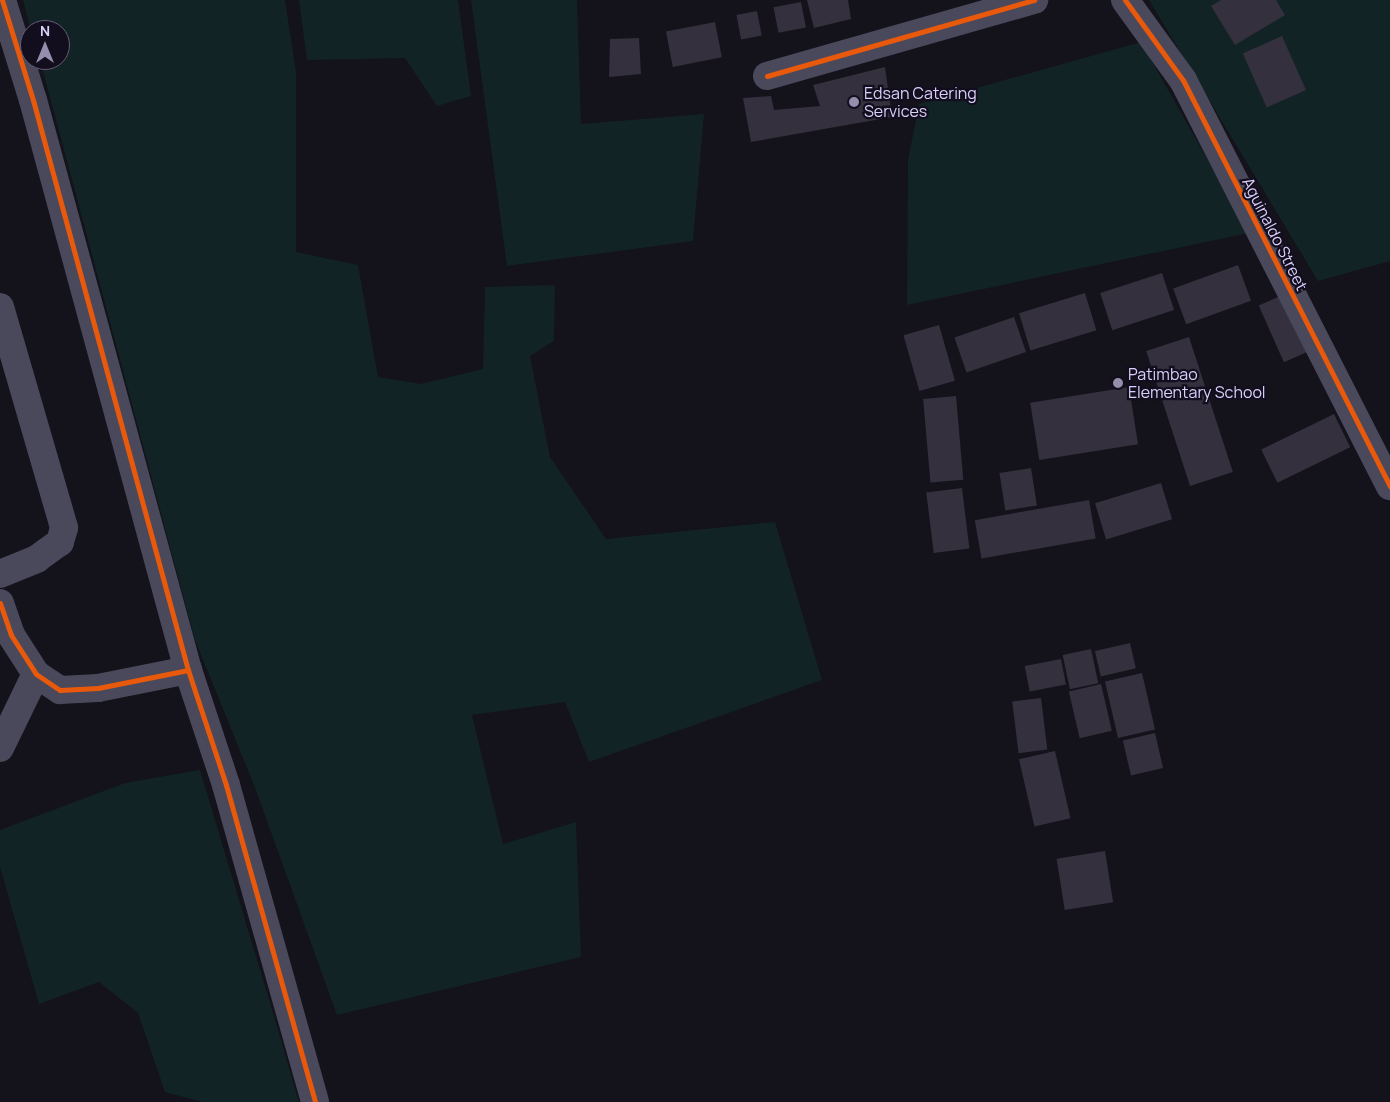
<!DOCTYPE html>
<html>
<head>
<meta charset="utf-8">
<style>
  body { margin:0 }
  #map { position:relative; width:1390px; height:1102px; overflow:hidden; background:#14121a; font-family:Manrope,sans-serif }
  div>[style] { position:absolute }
  .green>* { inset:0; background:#122326 }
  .building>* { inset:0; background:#34303d; transform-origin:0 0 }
  .minor>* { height:28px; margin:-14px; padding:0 14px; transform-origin:14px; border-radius:14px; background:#4a485b }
  .cycleway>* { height:5px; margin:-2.5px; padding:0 2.5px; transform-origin:2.5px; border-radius:2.5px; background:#e8590c }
  .dots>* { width:14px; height:14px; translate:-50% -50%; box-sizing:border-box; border:2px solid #130e1e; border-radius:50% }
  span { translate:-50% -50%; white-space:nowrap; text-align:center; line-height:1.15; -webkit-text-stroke:4.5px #130e1e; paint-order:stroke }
  .poi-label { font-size:16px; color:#dad0fb }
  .left { translate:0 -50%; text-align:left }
  .street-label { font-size:16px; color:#dad0fb }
  .north { position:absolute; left:20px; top:20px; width:50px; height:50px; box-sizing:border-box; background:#130e1e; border:1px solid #635c76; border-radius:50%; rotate:0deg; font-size:14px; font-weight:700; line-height:20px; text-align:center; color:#dad0fb }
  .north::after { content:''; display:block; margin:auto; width:18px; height:22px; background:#958eac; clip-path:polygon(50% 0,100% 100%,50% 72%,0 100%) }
</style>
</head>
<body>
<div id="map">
  <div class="green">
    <div style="clip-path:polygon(23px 0,285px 0,296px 72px,296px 252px,358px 265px,378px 377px,421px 384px,483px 369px,485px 287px,555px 285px,554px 341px,530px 356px,550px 457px,606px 539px,775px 522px,822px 680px,589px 762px,565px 702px,472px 715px,503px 844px,576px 822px,581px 957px,337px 1015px,254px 785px,195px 640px,40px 60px,60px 60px,60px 30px,31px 30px)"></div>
    <div style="clip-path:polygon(299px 0,458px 0,471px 96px,437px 106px,405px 58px,307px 60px)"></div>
    <div style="clip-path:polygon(471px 0,577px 0,581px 124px,704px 114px,693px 241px,507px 266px)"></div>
    <div style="clip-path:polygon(1149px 0,1390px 0,1390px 261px,1318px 281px)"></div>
    <div style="clip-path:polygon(1141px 42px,1249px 233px,907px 305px,908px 160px,919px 104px)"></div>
    <div style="clip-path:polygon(200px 770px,271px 1006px,299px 1102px,203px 1102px,165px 1092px,138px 1013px,99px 982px,39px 1004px,0 867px,0 830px,125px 783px)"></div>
  </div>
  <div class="building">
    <div style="clip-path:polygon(807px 0,848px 0,851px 19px,814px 28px)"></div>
    <div style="clip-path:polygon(1221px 0,1276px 0,1285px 15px,1235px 45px,1211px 6px)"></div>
    <div style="left:801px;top:2px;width:26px;height:28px;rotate:79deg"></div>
    <div style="left:757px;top:11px;width:25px;height:21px;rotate:79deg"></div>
    <div style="left:715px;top:22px;width:36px;height:50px;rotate:79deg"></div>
    <div style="left:1282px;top:36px;width:59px;height:43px;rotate:66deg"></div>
    <div style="clip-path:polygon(639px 38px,641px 74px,609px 77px,610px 39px)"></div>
    <div style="clip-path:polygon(885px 67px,892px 117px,751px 142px,743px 98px,771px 96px,774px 110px,820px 106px,813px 85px)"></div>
    <div style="left:1238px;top:265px;width:38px;height:69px;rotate:70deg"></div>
    <div style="left:1162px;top:273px;width:39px;height:65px;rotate:72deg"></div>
    <div style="left:1085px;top:293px;width:39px;height:69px;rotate:73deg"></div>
    <div style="left:1287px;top:293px;width:62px;height:31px;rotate:66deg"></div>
    <div style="left:1014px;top:317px;width:37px;height:63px;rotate:71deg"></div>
    <div style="left:939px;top:325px;width:58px;height:37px;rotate:74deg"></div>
    <div style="left:1189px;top:337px;width:142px;height:45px;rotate:72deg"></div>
    <div style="left:1129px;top:387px;width:58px;height:100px;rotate:81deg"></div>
    <div style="left:956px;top:396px;width:84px;height:33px;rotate:85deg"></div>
    <div style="left:1334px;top:414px;width:37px;height:81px;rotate:64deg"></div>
    <div style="left:1031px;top:468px;width:38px;height:32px;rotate:81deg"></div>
    <div style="left:1161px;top:483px;width:38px;height:69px;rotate:73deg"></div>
    <div style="left:962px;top:488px;width:61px;height:36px;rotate:83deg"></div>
    <div style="left:1089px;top:500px;width:39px;height:116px;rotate:80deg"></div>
    <div style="left:1130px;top:643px;width:26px;height:36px;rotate:77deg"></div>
    <div style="left:1091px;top:649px;width:35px;height:29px;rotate:78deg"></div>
    <div style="left:1061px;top:659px;width:26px;height:37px;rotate:79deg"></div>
    <div style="left:1142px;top:673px;width:58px;height:38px;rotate:77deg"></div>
    <div style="left:1101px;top:684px;width:48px;height:33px;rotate:77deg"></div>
    <div style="left:1041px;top:698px;width:52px;height:29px;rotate:83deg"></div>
    <div style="left:1155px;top:733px;width:36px;height:33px;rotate:77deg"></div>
    <div style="left:1055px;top:751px;width:69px;height:37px;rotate:77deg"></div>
    <div style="left:1105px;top:851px;width:52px;height:49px;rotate:81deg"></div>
  </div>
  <div class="minor">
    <div style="left:2px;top:0;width:105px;rotate:72.8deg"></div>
    <div style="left:33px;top:100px;width:591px;rotate:74.79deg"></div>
    <div style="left:1125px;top:0;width:99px;rotate:54.1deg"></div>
    <div style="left:1183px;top:80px;width:456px;rotate:63deg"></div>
    <div style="left:767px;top:76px;width:278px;rotate:-15.9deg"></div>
    <div style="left:0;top:307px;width:230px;rotate:73.8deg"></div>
    <div style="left:64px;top:528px;width:15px;rotate:106deg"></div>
    <div style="left:60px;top:542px;width:29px;rotate:144deg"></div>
    <div style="left:37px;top:559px;width:40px;rotate:158deg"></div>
    <div style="left:0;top:603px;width:34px;rotate:71deg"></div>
    <div style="left:11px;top:635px;width:46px;rotate:57.3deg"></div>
    <div style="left:36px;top:674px;width:29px;rotate:34deg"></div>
    <div style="left:60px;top:690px;width:38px;rotate:-3deg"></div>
    <div style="left:98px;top:688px;width:92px;rotate:-11.3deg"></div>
    <div style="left:188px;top:670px;width:121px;rotate:71.7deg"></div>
    <div style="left:226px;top:785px;width:329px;rotate:74.3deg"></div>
    <div style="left:0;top:748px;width:82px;rotate:-64.1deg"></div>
  </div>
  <div class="cycleway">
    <div style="left:2px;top:0;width:105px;rotate:72.8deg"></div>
    <div style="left:33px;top:100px;width:591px;rotate:74.79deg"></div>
    <div style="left:1125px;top:0;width:99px;rotate:54.1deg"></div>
    <div style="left:1183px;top:80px;width:456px;rotate:63deg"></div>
    <div style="left:767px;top:76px;width:278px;rotate:-15.9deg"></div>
    <div style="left:0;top:603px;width:34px;rotate:71deg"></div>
    <div style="left:11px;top:635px;width:46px;rotate:57.3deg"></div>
    <div style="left:36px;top:674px;width:29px;rotate:34deg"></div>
    <div style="left:60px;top:690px;width:38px;rotate:-3deg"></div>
    <div style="left:98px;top:688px;width:92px;rotate:-11.3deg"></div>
    <div style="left:188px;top:670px;width:121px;rotate:71.7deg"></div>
    <div style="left:226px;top:785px;width:329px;rotate:74.3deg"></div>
  </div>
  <div class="dots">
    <div style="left:854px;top:102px;background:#958eac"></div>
    <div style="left:1118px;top:383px;background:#958eac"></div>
  </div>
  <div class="poi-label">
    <span class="left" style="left:864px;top:102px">Edsan Catering<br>Services</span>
    <span class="left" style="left:1128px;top:383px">Patimbao<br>Elementary School</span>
  </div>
  <div class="street-label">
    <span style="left:1275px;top:234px;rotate:63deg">Aguinaldo Street</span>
  </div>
  <div class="north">N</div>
</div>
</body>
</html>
